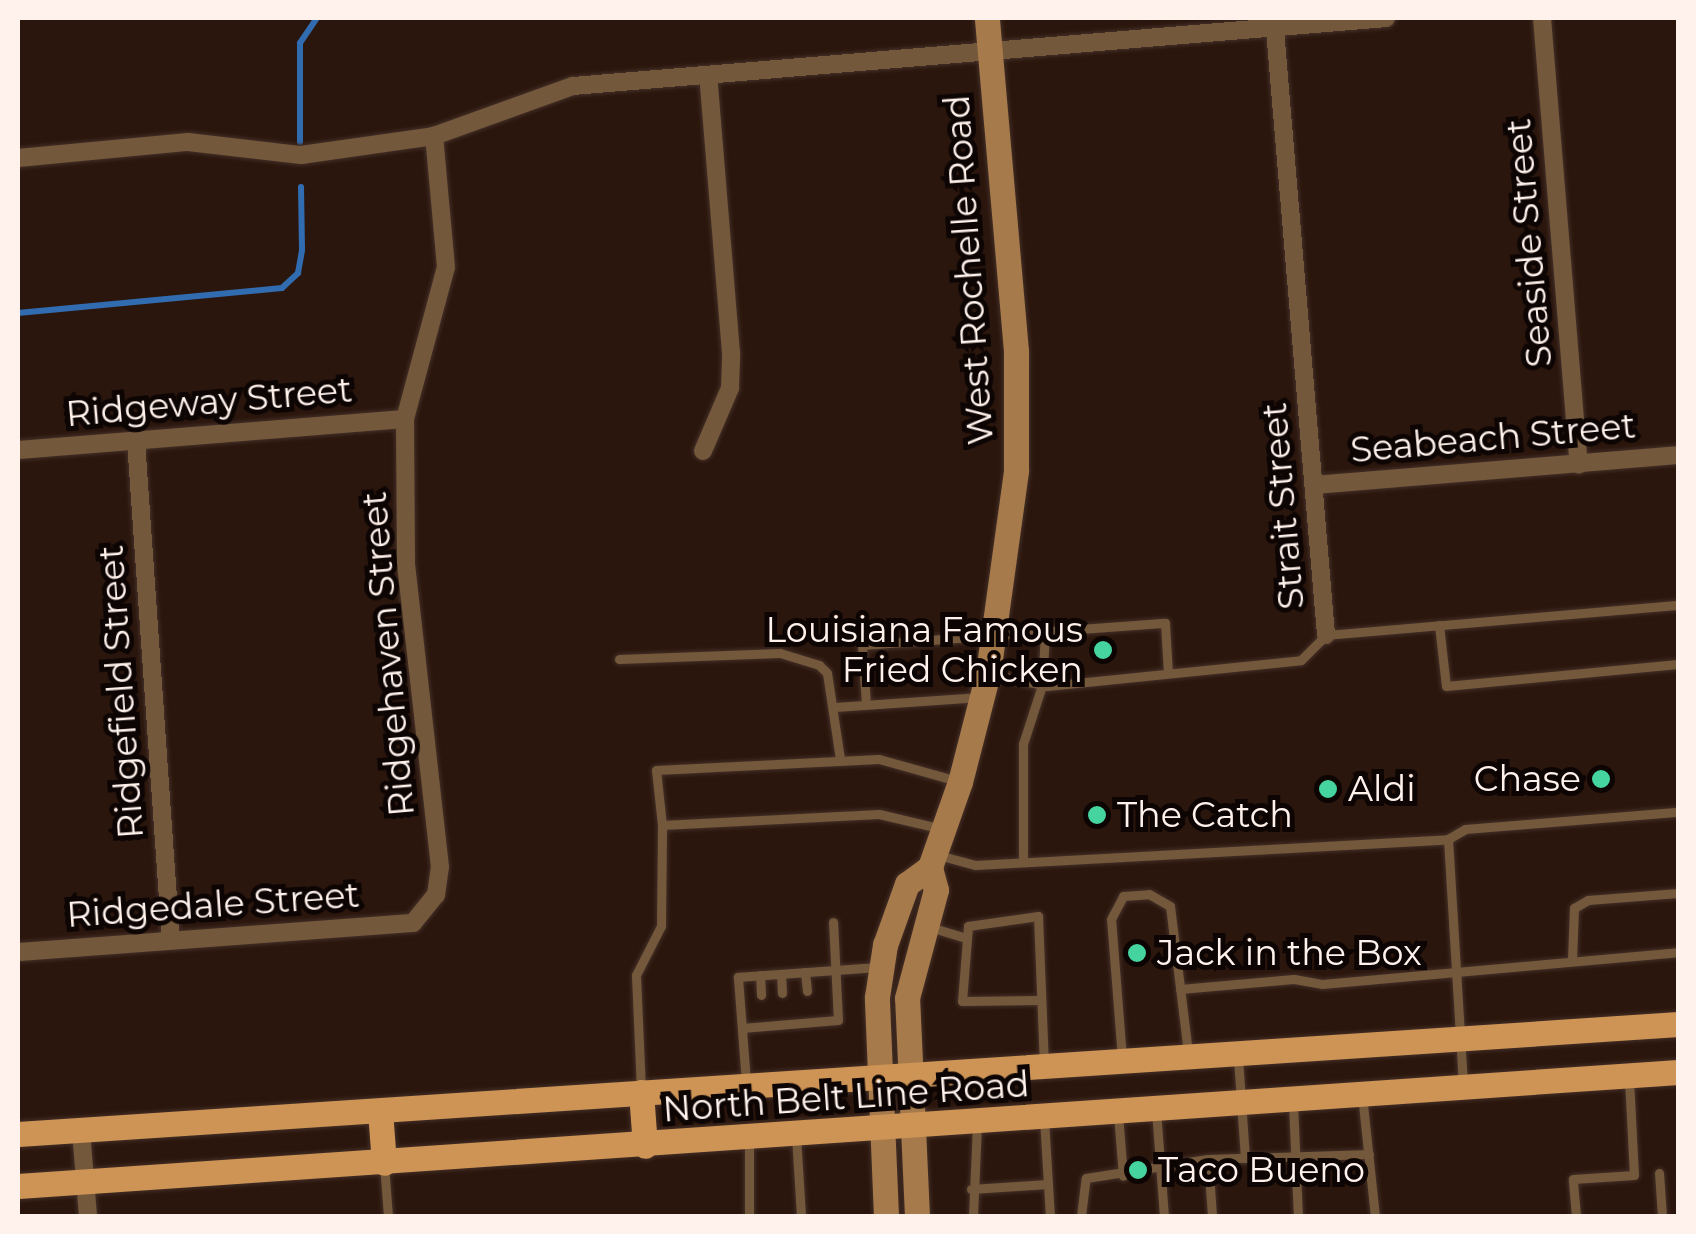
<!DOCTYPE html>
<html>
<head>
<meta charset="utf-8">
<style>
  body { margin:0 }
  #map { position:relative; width:1696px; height:1234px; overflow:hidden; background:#2b160d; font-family:Montserrat,sans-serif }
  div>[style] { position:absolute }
  .stream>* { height:6px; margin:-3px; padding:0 3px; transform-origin:3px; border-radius:3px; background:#316cb0 }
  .roads { filter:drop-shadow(0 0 2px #443028) drop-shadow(0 0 2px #443028) }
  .lane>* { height:9px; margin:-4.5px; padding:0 4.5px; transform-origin:4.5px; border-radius:4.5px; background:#74583c }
  .street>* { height:18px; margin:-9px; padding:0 9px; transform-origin:9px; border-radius:9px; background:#74583c }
  .secondary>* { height:25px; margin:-12.5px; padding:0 12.5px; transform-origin:12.5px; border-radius:12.5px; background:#a67a4b }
  .primary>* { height:25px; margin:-12.5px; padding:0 12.5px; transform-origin:12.5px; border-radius:12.5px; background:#ce9456 }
  .dots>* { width:28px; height:28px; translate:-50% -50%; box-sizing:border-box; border:5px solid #0d0503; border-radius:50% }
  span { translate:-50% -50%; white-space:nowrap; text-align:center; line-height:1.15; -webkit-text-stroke:10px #0d0503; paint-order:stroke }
  .street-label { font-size:35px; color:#fff2ed }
  .poi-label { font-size:35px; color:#fff2ed }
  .right { translate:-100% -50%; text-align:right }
  .left { translate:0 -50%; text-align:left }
  .frame { position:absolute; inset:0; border:20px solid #fff2ed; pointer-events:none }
</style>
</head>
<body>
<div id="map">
  <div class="stream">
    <div style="left:300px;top:142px;width:99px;rotate:-90deg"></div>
    <div style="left:300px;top:43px;width:30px;rotate:-56deg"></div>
    <div style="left:18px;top:313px;width:265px;rotate:-5.4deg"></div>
    <div style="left:282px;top:288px;width:22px;rotate:-43deg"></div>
    <div style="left:298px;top:273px;width:23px;rotate:-80deg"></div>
    <div style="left:302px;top:250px;width:63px;rotate:-90.9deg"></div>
  </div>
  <div class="roads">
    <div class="lane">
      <div style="left:1439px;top:625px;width:61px;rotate:83.5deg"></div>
      <div style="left:1446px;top:686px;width:233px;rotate:-5.4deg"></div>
      <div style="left:619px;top:659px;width:161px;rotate:-2.1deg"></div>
      <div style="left:780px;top:653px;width:41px;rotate:17.1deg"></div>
      <div style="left:819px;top:665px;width:11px;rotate:45deg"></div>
      <div style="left:827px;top:673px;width:87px;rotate:81.4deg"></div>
      <div style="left:991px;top:674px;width:57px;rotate:12.1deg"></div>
      <div style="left:1047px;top:686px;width:255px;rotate:-5.8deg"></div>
      <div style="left:1301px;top:660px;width:35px;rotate:-45deg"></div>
      <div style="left:1326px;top:635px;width:353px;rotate:-4.9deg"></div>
      <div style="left:866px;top:704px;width:59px;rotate:-93.9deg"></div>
      <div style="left:862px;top:645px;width:304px;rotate:-4.2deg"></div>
      <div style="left:1165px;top:623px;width:50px;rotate:86.6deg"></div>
      <div style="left:835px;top:707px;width:146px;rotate:-3.9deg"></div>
      <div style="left:662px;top:825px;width:55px;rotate:-96.2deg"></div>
      <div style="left:656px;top:770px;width:223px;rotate:-2.8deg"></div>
      <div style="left:879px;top:759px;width:82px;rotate:15.6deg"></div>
      <div style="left:1448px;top:839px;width:20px;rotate:-30deg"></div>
      <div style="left:1465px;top:829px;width:214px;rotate:-4.6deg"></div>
      <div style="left:938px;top:855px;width:38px;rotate:15deg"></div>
      <div style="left:975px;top:865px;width:474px;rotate:-3.1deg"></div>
      <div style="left:1448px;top:839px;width:246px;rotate:86.5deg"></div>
      <div style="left:1023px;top:861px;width:117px;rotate:-90deg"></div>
      <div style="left:1023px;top:744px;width:62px;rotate:-72.1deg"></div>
      <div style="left:1042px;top:685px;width:52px;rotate:-86.7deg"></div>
      <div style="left:930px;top:927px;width:37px;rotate:17deg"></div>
      <div style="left:1572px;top:960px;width:52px;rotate:-87.8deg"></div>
      <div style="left:1574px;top:908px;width:16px;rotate:-30deg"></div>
      <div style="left:1588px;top:900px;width:90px;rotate:-4.4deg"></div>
      <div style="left:805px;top:972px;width:19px;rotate:84deg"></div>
      <div style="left:781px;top:974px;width:19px;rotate:87deg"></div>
      <div style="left:760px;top:975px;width:20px;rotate:87deg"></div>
      <div style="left:1180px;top:989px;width:114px;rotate:-5deg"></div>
      <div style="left:1294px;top:979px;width:28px;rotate:10deg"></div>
      <div style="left:1322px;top:984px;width:357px;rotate:-5.1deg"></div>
      <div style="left:1041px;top:1000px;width:79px;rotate:179.3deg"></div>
      <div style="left:962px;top:1001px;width:75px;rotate:-85.4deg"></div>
      <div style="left:968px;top:926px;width:71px;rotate:-8.1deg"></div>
      <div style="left:1038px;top:916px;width:147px;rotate:87.7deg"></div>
      <div style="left:742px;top:1028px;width:96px;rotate:-4.8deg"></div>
      <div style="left:838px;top:1020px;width:98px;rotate:-92.9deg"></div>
      <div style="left:1122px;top:1058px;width:139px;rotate:-94.5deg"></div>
      <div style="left:1111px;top:919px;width:26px;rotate:-62deg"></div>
      <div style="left:1123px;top:896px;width:26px;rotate:-4deg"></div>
      <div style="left:1149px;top:894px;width:24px;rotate:30deg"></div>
      <div style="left:1170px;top:906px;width:147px;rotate:83deg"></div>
      <div style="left:746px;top:1082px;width:105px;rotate:-94.4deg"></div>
      <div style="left:738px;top:977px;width:139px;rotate:-4.1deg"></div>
      <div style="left:641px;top:1090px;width:115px;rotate:-92.5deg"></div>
      <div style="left:636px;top:975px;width:55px;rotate:-63deg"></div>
      <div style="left:661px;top:926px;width:101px;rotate:-89.4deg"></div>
      <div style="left:662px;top:825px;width:217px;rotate:-2.9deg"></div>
      <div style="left:879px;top:814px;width:66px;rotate:13.2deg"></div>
      <div style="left:1362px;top:1095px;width:122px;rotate:83.9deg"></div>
      <div style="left:1293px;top:1103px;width:113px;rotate:87.5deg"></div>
      <div style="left:1156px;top:1110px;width:106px;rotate:85.7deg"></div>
      <div style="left:1118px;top:1114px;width:62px;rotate:85.4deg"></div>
      <div style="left:1044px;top:1119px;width:97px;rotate:86.5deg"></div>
      <div style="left:796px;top:1136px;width:80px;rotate:86.4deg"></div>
      <div style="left:749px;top:1139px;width:77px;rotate:90deg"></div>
      <div style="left:1245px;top:1158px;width:124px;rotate:-1.8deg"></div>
      <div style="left:384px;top:1164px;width:52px;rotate:85.6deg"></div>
      <div style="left:1659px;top:1173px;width:43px;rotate:86deg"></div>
      <div style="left:971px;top:1189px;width:77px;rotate:-3.7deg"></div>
      <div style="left:973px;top:1216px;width:91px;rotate:-87.5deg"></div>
      <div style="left:1081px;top:1216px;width:38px;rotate:-83deg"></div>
      <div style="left:1086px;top:1178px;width:123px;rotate:-8.9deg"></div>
      <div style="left:1212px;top:1216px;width:57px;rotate:-94deg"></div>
      <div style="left:1208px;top:1159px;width:37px;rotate:-2deg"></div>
      <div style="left:1245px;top:1158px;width:101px;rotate:-94deg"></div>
      <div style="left:1576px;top:1216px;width:37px;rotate:-95deg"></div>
      <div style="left:1573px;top:1179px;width:61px;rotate:-3.8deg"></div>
      <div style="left:1634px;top:1175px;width:96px;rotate:-93deg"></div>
    </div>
    <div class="street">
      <div style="left:1274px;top:18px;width:619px;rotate:85.18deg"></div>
      <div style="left:1542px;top:18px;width:448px;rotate:85.3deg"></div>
      <div style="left:18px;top:158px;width:171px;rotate:-5.4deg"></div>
      <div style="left:188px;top:142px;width:114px;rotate:6.6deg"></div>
      <div style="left:301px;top:155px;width:134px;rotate:-8.1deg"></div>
      <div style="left:434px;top:136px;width:148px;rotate:-19.8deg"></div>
      <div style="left:573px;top:86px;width:816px;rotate:-4.78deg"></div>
      <div style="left:136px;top:441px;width:498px;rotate:86deg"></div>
      <div style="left:18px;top:450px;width:388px;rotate:-4.6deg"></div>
      <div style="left:703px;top:451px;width:69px;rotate:-66.8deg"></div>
      <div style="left:730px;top:388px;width:35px;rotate:-88deg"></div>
      <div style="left:731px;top:353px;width:279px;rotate:-94.7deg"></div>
      <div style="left:1314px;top:485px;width:365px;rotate:-4.7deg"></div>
      <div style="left:18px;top:952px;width:396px;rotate:-4.2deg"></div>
      <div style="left:413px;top:923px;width:36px;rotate:-51deg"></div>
      <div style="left:436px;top:895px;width:28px;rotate:-82deg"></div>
      <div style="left:440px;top:867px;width:304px;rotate:-96.4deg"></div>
      <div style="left:406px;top:565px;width:146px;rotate:-90.4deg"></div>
      <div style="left:405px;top:419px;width:157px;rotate:-74.9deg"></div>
      <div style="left:446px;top:267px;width:132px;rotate:-95.2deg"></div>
      <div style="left:81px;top:1131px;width:85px;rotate:85.3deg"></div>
    </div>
    <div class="secondary">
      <div style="left:886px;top:1216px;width:219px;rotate:-92.4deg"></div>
      <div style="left:877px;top:997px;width:53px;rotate:-81.3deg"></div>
      <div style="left:885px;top:945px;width:65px;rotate:-70.2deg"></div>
      <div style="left:907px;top:884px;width:29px;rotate:-36deg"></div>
      <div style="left:930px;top:867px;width:90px;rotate:-70.6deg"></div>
      <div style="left:960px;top:782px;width:113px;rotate:-75.6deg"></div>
      <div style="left:988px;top:673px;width:205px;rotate:-82.1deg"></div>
      <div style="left:1016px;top:470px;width:119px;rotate:-90deg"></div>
      <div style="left:1016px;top:351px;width:334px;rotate:-95deg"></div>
      <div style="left:917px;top:1216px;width:218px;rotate:-92.6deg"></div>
      <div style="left:907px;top:998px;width:112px;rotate:-75deg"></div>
      <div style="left:936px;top:890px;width:24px;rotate:-105deg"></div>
    </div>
    <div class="primary">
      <div style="left:641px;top:1092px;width:54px;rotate:85.8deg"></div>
      <div style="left:380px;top:1111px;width:52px;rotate:85.6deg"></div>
      <div style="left:18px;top:1134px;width:1664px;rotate:-3.79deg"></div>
      <div style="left:18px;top:1186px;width:1664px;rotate:-3.93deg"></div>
    </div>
  </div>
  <div class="dots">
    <div style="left:1103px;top:650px;background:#45d49f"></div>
    <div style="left:1601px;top:779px;background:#45d49f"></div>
    <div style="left:1328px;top:789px;background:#45d49f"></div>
    <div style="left:1097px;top:815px;background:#45d49f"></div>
    <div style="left:1137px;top:953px;background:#45d49f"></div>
    <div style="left:1138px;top:1170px;background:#45d49f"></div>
  </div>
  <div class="street-label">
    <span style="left:1529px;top:243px;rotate:-95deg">Seaside Street</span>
    <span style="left:969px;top:270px;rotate:-94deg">West Rochelle Road</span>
    <span style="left:209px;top:402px;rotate:-5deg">Ridgeway Street</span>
    <span style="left:1493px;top:438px;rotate:-5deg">Seabeach Street</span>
    <span style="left:1283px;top:506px;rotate:-95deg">Strait Street</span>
    <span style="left:388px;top:654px;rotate:-95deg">Ridgehaven Street</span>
    <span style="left:121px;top:692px;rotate:-94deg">Ridgefield Street</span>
    <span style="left:213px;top:905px;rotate:-4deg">Ridgedale Street</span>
    <span style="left:846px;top:1097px;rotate:-4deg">North Belt Line Road</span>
  </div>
  <div class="poi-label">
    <span class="right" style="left:1083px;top:650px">Louisiana Famous<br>Fried Chicken</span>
    <span class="right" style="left:1581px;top:779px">Chase</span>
    <span class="left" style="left:1348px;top:789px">Aldi</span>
    <span class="left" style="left:1117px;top:815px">The Catch</span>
    <span class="left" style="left:1157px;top:953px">Jack in the Box</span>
    <span class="left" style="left:1158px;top:1170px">Taco Bueno</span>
  </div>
  <div class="frame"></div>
</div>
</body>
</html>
